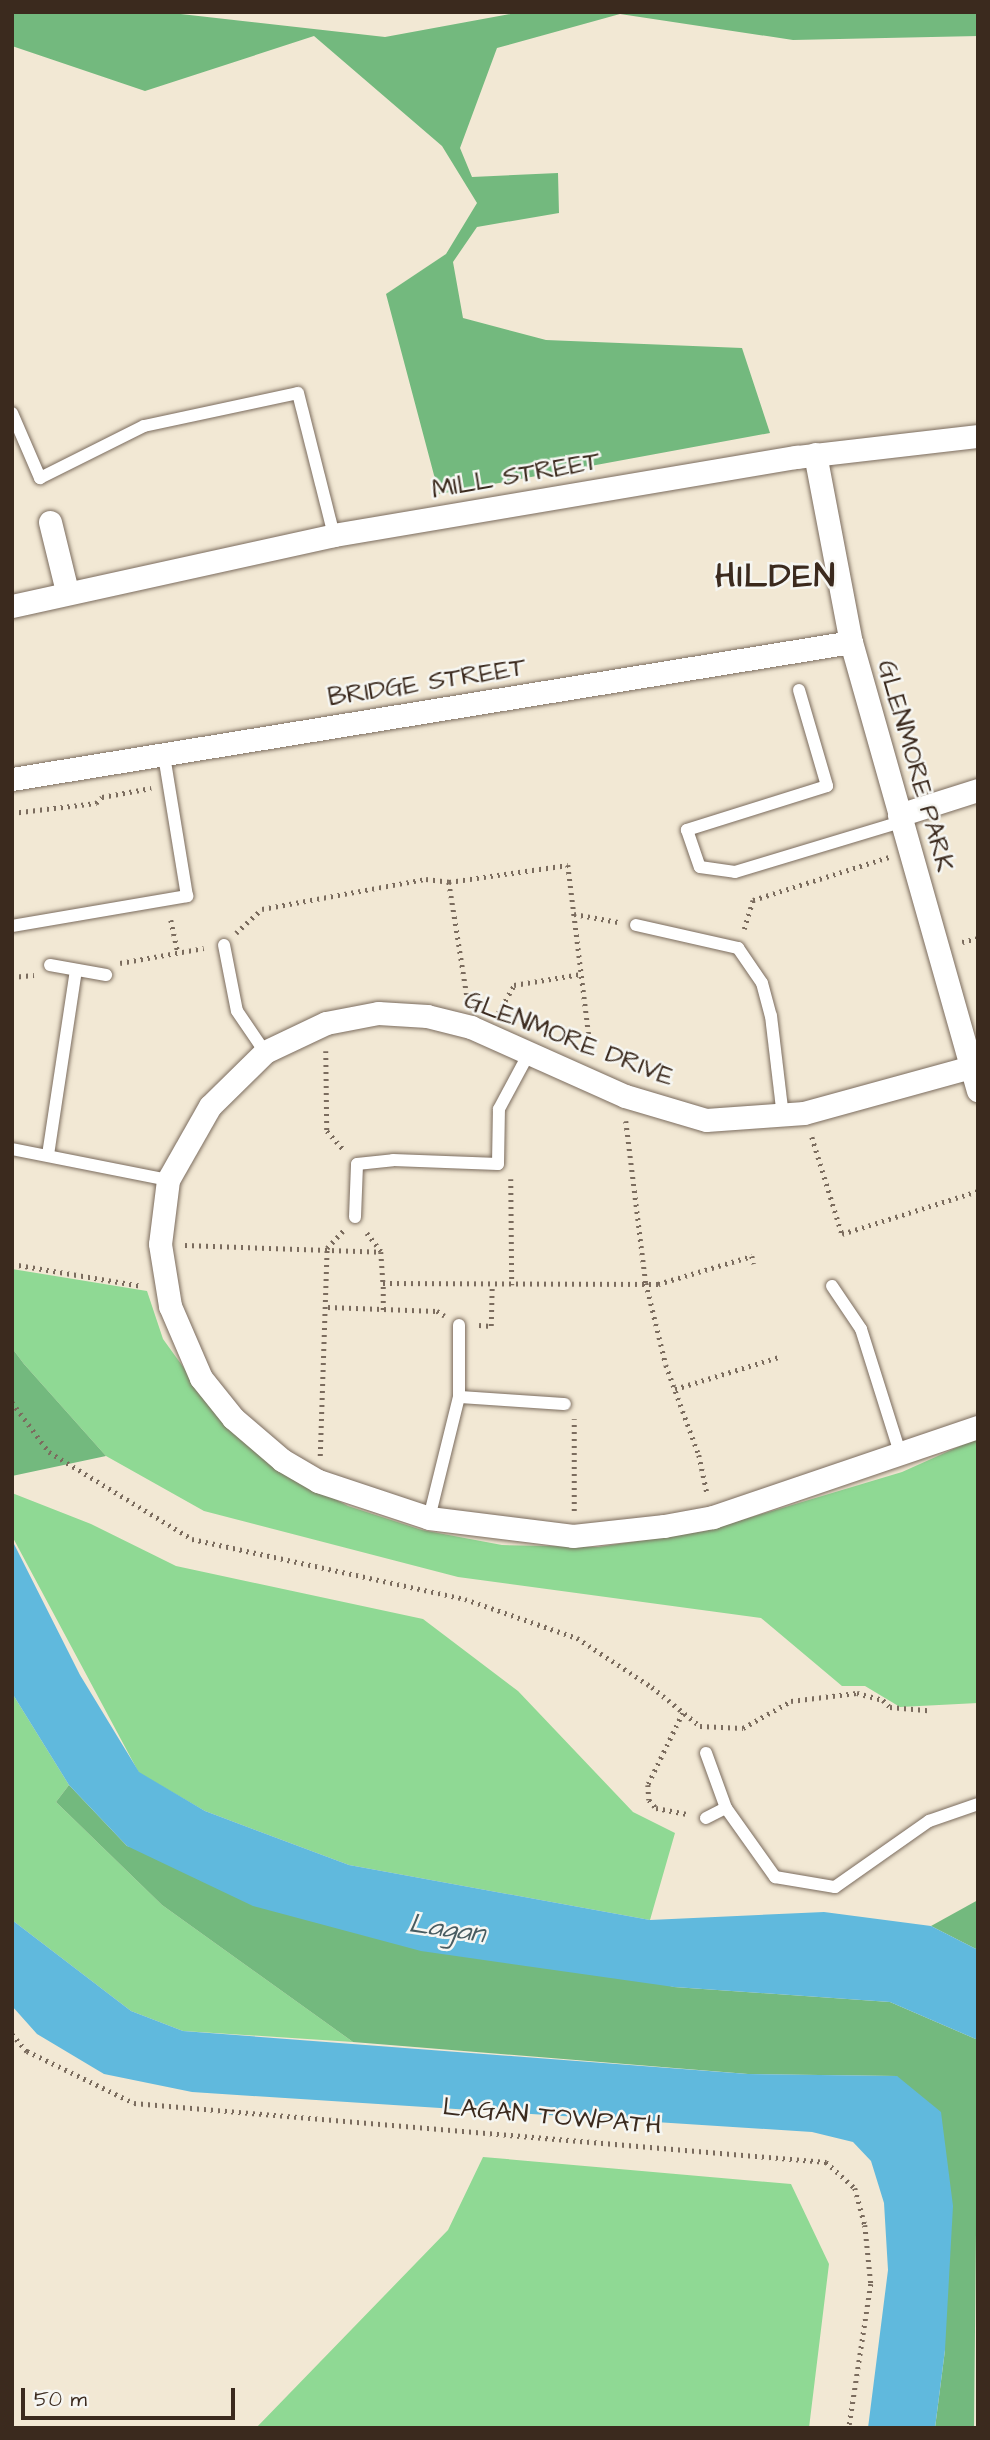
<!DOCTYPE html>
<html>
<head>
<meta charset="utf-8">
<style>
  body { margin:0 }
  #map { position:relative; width:990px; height:2440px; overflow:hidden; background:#f2e8d4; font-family:"Architects Daughter",sans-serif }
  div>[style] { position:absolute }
  .green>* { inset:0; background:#8fd994 }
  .forest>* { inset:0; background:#73b97e }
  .water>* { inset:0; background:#60b9dd }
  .path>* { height:4.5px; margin-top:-2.25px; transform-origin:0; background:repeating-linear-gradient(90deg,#7b6c5e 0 2px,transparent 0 7px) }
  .roads { filter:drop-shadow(0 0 2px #7b6c5e) drop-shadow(0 0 2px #7b6c5e) }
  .lane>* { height:12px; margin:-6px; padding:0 6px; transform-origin:6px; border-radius:6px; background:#fff }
  .street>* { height:23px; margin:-11.5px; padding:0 11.5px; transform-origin:11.5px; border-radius:11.5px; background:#fff }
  span { translate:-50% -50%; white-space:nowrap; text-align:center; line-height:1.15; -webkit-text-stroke:5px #f6f6f2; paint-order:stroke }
  .street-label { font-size:26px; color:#3b2a1e }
  .water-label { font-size:28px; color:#485c61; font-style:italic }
  .district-label { font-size:33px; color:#3b2a1e; font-weight:700; letter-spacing:2px }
  .frame { position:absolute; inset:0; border:14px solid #3b2a1e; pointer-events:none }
  .scale { position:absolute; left:21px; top:2388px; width:214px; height:32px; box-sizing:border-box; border:4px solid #3b2a1e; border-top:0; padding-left:9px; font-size:21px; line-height:24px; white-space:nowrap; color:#3b2a1e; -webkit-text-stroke:5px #f6f6f2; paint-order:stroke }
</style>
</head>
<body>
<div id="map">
  <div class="green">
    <div style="clip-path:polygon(12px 1269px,147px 1291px,163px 1339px,215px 1411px,279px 1470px,348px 1506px,422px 1530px,502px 1545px,598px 1547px,705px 1531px,902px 1472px,978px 1438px,978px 1703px,900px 1707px,865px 1686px,842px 1686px,761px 1618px,458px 1577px,204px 1511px,106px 1456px,24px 1364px,12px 1348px)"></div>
    <div style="clip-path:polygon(12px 1493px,91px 1524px,176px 1566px,423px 1619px,518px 1691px,633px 1812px,675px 1833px,650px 1920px,349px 1865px,205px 1811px,139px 1773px,12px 1536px)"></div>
    <div style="clip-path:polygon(12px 1693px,69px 1785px,56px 1802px,162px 1905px,353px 2042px,183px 2031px,131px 2011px,12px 1920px)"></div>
    <div style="clip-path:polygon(483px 2157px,791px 2184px,829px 2264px,809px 2428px,256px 2428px,448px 2230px)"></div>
  </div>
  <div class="forest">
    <div style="clip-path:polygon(12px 12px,163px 12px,385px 37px,521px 12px,978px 12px,978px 36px,793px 40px,620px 14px,497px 48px,460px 148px,472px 177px,558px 173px,559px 213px,477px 227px,453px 262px,463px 318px,546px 340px,742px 348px,770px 433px,439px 494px,386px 294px,446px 254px,477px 203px,442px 146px,314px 36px,145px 91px,12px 46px)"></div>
    <div style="clip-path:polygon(12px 1348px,24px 1364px,106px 1456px,12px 1476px)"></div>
    <div style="clip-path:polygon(69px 1785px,127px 1846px,674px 1987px,890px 2002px,978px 2040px,974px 2428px,935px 2428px,945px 2350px,897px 2076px,748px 2074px,353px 2042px,162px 1905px,56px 1802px)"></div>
    <div style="clip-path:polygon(978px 1900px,978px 1950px,931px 1926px)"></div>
  </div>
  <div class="water">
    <div style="clip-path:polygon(12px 1540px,80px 1675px,139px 1772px,205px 1811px,349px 1865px,650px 1920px,824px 1912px,931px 1926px,978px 1950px,978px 2040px,890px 2002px,674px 1987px,421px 1951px,253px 1906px,127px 1846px,69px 1785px,12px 1693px)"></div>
    <div style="clip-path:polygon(12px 1920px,131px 2011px,183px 2031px,748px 2074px,897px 2076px,941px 2112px,953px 2206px,945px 2350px,935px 2428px,868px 2428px,888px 2270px,884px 2203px,871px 2161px,853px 2142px,812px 2132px,192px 2092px,104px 2074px,37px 2034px,12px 2006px)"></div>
  </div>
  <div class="path">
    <div style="left:12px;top:813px;width:85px;rotate:-6.8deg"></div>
    <div style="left:96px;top:803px;width:8px;rotate:-45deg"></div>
    <div style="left:102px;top:797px;width:50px;rotate:-10.4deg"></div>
    <div style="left:449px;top:882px;width:121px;rotate:81deg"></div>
    <div style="left:574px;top:914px;width:45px;rotate:10.3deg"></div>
    <div style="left:171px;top:920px;width:34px;rotate:78deg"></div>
    <div style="left:744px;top:929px;width:30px;rotate:-73deg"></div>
    <div style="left:753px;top:900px;width:143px;rotate:-17.5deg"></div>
    <div style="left:236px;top:933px;width:35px;rotate:-43deg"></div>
    <div style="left:262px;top:909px;width:167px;rotate:-10.4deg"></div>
    <div style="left:426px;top:879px;width:23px;rotate:7deg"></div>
    <div style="left:449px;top:882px;width:120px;rotate:-8.1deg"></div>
    <div style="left:568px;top:865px;width:188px;rotate:83deg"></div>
    <div style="left:962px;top:942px;width:16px;rotate:-14deg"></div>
    <div style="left:120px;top:963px;width:85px;rotate:-10.1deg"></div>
    <div style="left:12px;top:977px;width:22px;rotate:-5deg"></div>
    <div style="left:498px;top:1013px;width:32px;rotate:-60deg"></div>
    <div style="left:514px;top:985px;width:68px;rotate:-9.3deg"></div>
    <div style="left:326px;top:1051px;width:80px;rotate:89.3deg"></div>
    <div style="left:327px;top:1131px;width:27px;rotate:48deg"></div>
    <div style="left:626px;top:1121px;width:163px;rotate:83deg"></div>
    <div style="left:646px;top:1283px;width:84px;rotate:76.3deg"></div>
    <div style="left:666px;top:1365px;width:96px;rotate:69.9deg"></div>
    <div style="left:699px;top:1455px;width:39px;rotate:78deg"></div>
    <div style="left:812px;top:1137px;width:102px;rotate:72.8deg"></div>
    <div style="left:842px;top:1234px;width:143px;rotate:-17.5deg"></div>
    <div style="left:511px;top:1179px;width:106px;rotate:89.5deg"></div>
    <div style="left:367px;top:1233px;width:23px;rotate:52deg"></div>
    <div style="left:185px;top:1245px;width:196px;rotate:2deg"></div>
    <div style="left:381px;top:1252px;width:31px;rotate:86deg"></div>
    <div style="left:383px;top:1283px;width:275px;rotate:0.2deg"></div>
    <div style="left:658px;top:1284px;width:98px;rotate:-16.6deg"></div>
    <div style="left:752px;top:1256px;width:8px;rotate:76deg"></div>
    <div style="left:12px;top:1264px;width:132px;rotate:9.6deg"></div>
    <div style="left:328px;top:1307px;width:109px;rotate:2.1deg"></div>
    <div style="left:437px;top:1311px;width:9px;rotate:32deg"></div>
    <div style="left:383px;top:1310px;width:27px;rotate:-90deg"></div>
    <div style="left:479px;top:1325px;width:12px;rotate:5deg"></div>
    <div style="left:491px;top:1326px;width:41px;rotate:-88.6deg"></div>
    <div style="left:675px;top:1389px;width:109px;rotate:-17.1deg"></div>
    <div style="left:12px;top:1402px;width:62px;rotate:53.5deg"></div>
    <div style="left:49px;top:1452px;width:167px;rotate:31.3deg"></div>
    <div style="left:192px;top:1539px;width:280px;rotate:12.4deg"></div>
    <div style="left:465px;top:1599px;width:119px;rotate:19.2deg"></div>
    <div style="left:577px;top:1638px;width:90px;rotate:33.2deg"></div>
    <div style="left:652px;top:1687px;width:62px;rotate:39.1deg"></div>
    <div style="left:700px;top:1726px;width:43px;rotate:2.7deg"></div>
    <div style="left:743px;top:1728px;width:55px;rotate:-29.4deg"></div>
    <div style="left:791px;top:1701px;width:66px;rotate:-6.9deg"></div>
    <div style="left:857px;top:1693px;width:27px;rotate:15deg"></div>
    <div style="left:883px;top:1700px;width:10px;rotate:45deg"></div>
    <div style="left:890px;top:1707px;width:38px;rotate:5deg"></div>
    <div style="left:320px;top:1456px;width:208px;rotate:-88.1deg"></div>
    <div style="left:327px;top:1248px;width:25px;rotate:-47deg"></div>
    <div style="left:574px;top:1511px;width:92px;rotate:-90deg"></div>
    <div style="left:683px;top:1713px;width:80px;rotate:115.9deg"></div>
    <div style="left:648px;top:1785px;width:15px;rotate:86deg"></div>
    <div style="left:649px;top:1800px;width:11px;rotate:49deg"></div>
    <div style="left:656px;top:1808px;width:33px;rotate:11deg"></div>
    <div style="left:12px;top:2034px;width:23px;rotate:49deg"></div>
    <div style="left:27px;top:2051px;width:119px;rotate:25.9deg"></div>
    <div style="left:134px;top:2103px;width:695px;rotate:4.87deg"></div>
    <div style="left:826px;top:2162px;width:39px;rotate:42deg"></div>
    <div style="left:855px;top:2188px;width:38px;rotate:75deg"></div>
    <div style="left:865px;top:2225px;width:59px;rotate:84.2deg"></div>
    <div style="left:871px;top:2284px;width:146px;rotate:98.7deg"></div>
  </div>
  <div class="roads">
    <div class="lane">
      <div style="left:12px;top:413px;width:71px;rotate:66.7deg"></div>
      <div style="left:40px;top:478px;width:116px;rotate:-26.6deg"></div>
      <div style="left:144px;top:426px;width:157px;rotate:-12.1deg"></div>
      <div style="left:298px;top:393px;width:146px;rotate:75.8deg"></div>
      <div style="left:799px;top:690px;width:100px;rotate:73.7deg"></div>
      <div style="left:827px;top:786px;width:147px;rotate:162.6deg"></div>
      <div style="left:687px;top:830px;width:39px;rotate:71deg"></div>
      <div style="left:700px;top:867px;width:35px;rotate:8deg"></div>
      <div style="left:735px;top:872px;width:173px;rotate:-16.8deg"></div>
      <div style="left:636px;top:925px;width:105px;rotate:12.7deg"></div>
      <div style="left:738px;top:948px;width:42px;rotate:55.6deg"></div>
      <div style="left:762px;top:983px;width:34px;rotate:75deg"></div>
      <div style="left:771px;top:1016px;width:101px;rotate:83.2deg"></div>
      <div style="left:12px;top:926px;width:178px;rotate:-9.7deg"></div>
      <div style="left:187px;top:896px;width:143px;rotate:-99.3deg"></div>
      <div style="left:224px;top:945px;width:67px;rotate:78.9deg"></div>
      <div style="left:237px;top:1011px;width:50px;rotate:55.7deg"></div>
      <div style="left:50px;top:965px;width:57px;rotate:10.1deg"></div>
      <div style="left:12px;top:1149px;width:159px;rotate:11.2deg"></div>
      <div style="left:48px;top:1155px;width:187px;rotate:-81.4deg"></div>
      <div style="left:355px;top:1217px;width:53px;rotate:-87.8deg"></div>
      <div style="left:357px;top:1164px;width:36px;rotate:-6deg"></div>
      <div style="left:393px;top:1160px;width:105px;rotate:2.2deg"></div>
      <div style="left:498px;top:1164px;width:55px;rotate:-89deg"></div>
      <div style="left:499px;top:1109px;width:64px;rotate:-61.8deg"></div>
      <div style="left:832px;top:1286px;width:52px;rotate:56deg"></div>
      <div style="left:861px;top:1329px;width:133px;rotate:72.5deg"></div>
      <div style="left:459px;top:1397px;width:106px;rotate:3.8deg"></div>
      <div style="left:429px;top:1518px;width:125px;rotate:-76.1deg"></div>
      <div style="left:459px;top:1397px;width:72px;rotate:-90deg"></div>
      <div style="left:706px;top:1753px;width:59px;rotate:70deg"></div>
      <div style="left:726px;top:1808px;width:85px;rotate:54.6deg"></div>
      <div style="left:775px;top:1877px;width:61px;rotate:9.5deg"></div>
      <div style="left:835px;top:1887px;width:115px;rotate:-35.1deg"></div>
      <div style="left:929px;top:1821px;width:52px;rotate:-19.1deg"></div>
      <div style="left:706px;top:1818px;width:22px;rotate:-27deg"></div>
    </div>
    <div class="street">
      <div style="left:815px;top:454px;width:191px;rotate:79.2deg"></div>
      <div style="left:851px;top:642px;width:466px;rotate:74.2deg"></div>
      <div style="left:50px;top:522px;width:71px;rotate:76.2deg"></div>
      <div style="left:12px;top:606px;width:330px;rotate:-12.4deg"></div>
      <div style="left:334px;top:535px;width:469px;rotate:-9.6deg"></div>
      <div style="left:796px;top:457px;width:183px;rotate:-6.6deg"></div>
      <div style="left:12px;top:779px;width:850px;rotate:-9.27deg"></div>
      <div style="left:899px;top:815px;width:83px;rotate:-17.6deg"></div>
      <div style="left:971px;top:1067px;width:173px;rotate:164.6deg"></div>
      <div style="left:804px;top:1113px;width:98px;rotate:175.9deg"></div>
      <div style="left:706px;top:1120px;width:84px;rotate:-163.5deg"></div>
      <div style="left:625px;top:1096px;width:169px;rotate:-155.9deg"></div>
      <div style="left:471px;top:1027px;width:45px;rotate:-166deg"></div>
      <div style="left:427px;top:1016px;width:49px;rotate:-176.5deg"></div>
      <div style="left:378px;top:1013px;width:53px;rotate:169.1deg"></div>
      <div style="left:326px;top:1023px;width:68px;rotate:154.6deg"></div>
      <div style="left:265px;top:1052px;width:77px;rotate:135.5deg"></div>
      <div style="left:210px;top:1106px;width:85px;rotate:119.6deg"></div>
      <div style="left:168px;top:1180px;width:64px;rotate:97.1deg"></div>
      <div style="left:160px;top:1244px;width:63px;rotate:80.8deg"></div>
      <div style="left:170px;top:1306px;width:78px;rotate:66.7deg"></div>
      <div style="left:201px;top:1378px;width:51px;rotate:51.3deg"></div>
      <div style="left:233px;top:1418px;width:65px;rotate:40.6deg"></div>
      <div style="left:282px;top:1460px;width:42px;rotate:30.3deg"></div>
      <div style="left:318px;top:1481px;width:117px;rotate:18.4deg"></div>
      <div style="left:429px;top:1518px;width:145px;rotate:7.1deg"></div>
      <div style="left:573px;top:1536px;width:92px;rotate:-6.3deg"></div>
      <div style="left:664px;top:1526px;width:50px;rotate:-10.4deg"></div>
      <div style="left:713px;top:1517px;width:280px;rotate:-18.8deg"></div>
    </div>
  </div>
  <div class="street-label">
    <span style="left:516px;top:476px;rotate:-10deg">MILL STREET</span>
    <span style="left:427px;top:683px;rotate:-9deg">BRIDGE STREET</span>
    <span style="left:915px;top:766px;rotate:74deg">GLENMORE PARK</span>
    <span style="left:569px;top:1039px;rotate:21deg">GLENMORE DRIVE</span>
    <span style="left:552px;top:2117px;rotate:5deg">LAGAN TOWPATH</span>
  </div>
  <div class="water-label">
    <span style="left:447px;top:1929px;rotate:8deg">Lagan</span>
  </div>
  <div class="district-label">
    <span style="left:776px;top:577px">HILDEN</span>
  </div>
  <div class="frame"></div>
  <div class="scale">50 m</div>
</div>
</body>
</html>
